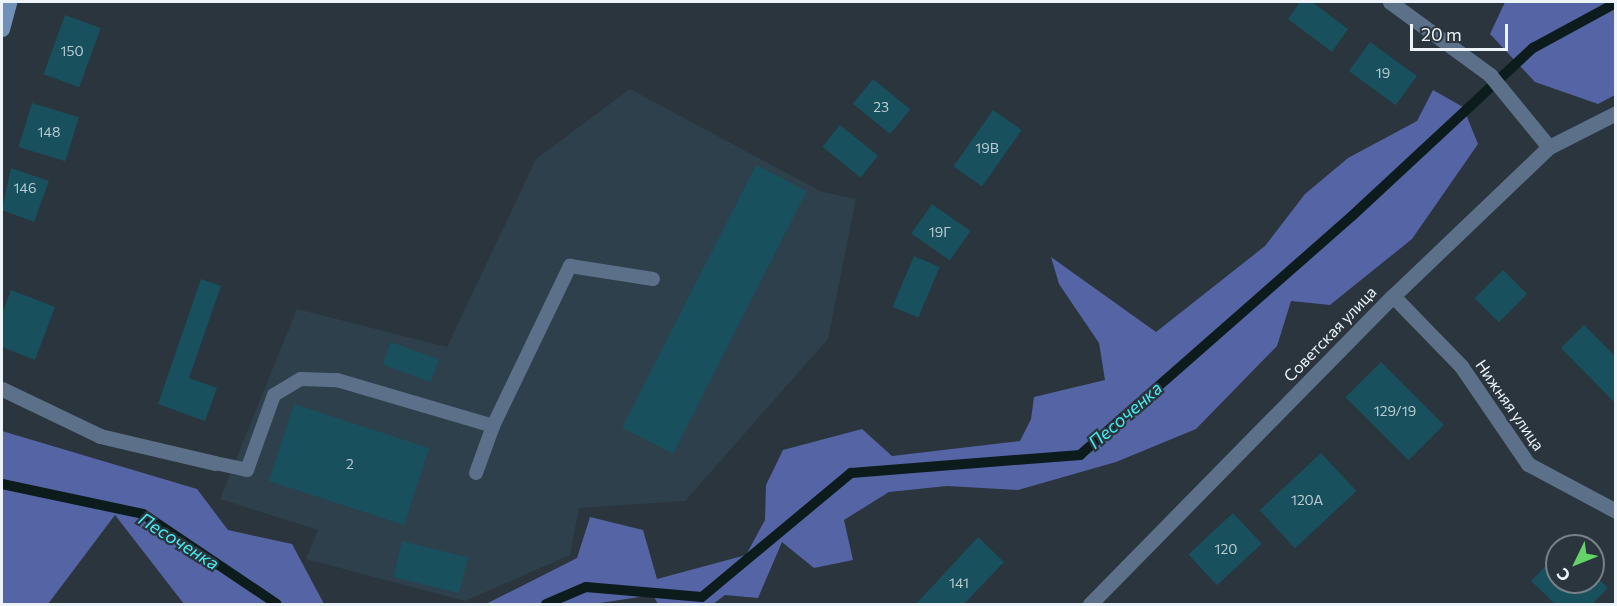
<!DOCTYPE html>
<html>
<head>
<meta charset="utf-8">
<style>
  body { margin:0 }
  #map { position:relative; width:1617px; height:606px; overflow:hidden; background:#2a353d; font-family:Commissioner,sans-serif }
  div>[style] { position:absolute }
  .built>* { inset:0; background:#2e404b }
  .forest>* { inset:0; background:#5564a4 }
  .stream>* { height:10px; margin:-5px; padding:0 5px; transform-origin:5px; border-radius:5px; background:#0c1b1b }
  .building>* { inset:0; background:#18505e; transform-origin:0 0 }
  .service>* { height:14px; margin:-7px; padding:0 7px; transform-origin:7px; border-radius:7px; background:#5c7089 }
  .minor>* { height:15px; margin:-7.5px; padding:0 7.5px; transform-origin:7.5px; border-radius:7.5px; background:#5c7089 }
  .tertiary>* { height:15px; margin:-7.5px; padding:0 7.5px; transform-origin:7.5px; border-radius:7.5px; background:#5c7089 }
  .secondary>* { height:15px; margin:-7.5px; padding:0 7.5px; transform-origin:7.5px; border-radius:7.5px; background:#7191b8 }
  span { translate:-50% -50%; white-space:nowrap; text-align:center; line-height:1.15; -webkit-text-stroke:4.5px #2a353d; paint-order:stroke }
  .number-label { font-size:14px; color:#b8cbd2 }
  .number-label span { -webkit-text-stroke-width:0 }
  .street-label { font-size:16px; color:#edf4f9 }
  .water-label { font-size:18px; color:#46ecf2; font-style:italic }
  .frame { position:absolute; inset:0; border:3px solid #edf4f9; pointer-events:none }
  .north { position:absolute; left:1545px; top:534px; width:60px; height:60px; box-sizing:border-box; background:#2a353d; border:2px solid #788188; border-radius:50%; rotate:227deg; font-size:16px; font-weight:700; line-height:24px; text-align:center; color:#edf4f9 }
  .north::after { content:''; display:block; margin:auto; width:21px; height:27px; background:#64d468; clip-path:polygon(50% 0,100% 100%,50% 72%,0 100%) }
  .scale { position:absolute; left:1410px; top:24px; width:98px; height:27px; box-sizing:border-box; border:3px solid #edf4f9; border-top:0; padding-left:8px; font-size:18px; line-height:21px; white-space:nowrap; color:#edf4f9; -webkit-text-stroke:4px #2a353d; paint-order:stroke }
</style>
</head>
<body>
<div id="map">
  <div class="built">
    <div style="clip-path:polygon(630px 89px,822px 192px,856px 199px,828px 339px,685px 501px,579px 508px,570px 555px,465px 601px,306px 559px,318px 530px,220px 499px,297px 309px,447px 347px,536px 159px)"></div>
  </div>
  <div class="forest">
    <div style="clip-path:polygon(1505px 2px,1615px 2px,1615px 95px,1598px 104px,1535px 82px,1490px 34px)"></div>
    <div style="clip-path:polygon(1433px 90px,1463px 107px,1478px 144px,1412px 239px,1330px 305px,1291px 301px,1277px 346px,1196px 429px,1116px 462px,1018px 490px,947px 486px,889px 492px,844px 520px,853px 560px,814px 568px,782px 542px,758px 598px,725px 595px,713px 604px,658px 604px,653px 595px,593px 604px,486px 604px,577px 558px,590px 517px,643px 530px,657px 579px,746px 555px,765px 520px,766px 485px,783px 450px,862px 429px,892px 456px,1020px 441px,1031px 419px,1034px 397px,1105px 380px,1099px 343px,1059px 284px,1051px 257px,1156px 332px,1265px 246px,1305px 194px,1348px 158px,1417px 121px)"></div>
    <div style="clip-path:polygon(2px 431px,197px 489px,228px 530px,292px 544px,324px 604px,184px 604px,115px 515px,48px 604px,2px 604px)"></div>
  </div>
  <div class="stream">
    <div style="left:2px;top:484px;width:144px;rotate:12deg"></div>
    <div style="left:143px;top:514px;width:161px;rotate:33.9deg"></div>
    <div style="left:546px;top:604px;width:43px;rotate:-23deg"></div>
    <div style="left:586px;top:587px;width:116px;rotate:4.9deg"></div>
    <div style="left:702px;top:597px;width:194px;rotate:-39.8deg"></div>
    <div style="left:851px;top:473px;width:230px;rotate:-4.5deg"></div>
    <div style="left:1080px;top:455px;width:362px;rotate:-41.3deg"></div>
    <div style="left:1352px;top:216px;width:247px;rotate:-42.9deg"></div>
    <div style="left:1533px;top:48px;width:94px;rotate:-28.5deg"></div>
  </div>
  <div class="building">
    <div style="clip-path:polygon(1300px 2px,1312px 2px,1348px 29px,1332px 52px,1288px 19px)"></div>
    <div style="left:65px;top:15px;width:38px;height:63px;rotate:20deg"></div>
    <div style="left:1370px;top:42px;width:58px;height:36px;rotate:36deg"></div>
    <div style="left:873px;top:79px;width:48px;height:32px;rotate:39deg"></div>
    <div style="left:32px;top:103px;width:49px;height:46px;rotate:17deg"></div>
    <div style="left:993px;top:110px;width:35px;height:69px;rotate:35deg"></div>
    <div style="left:840px;top:125px;width:49px;height:28px;rotate:39deg"></div>
    <div style="left:756px;top:165px;width:57px;height:295px;rotate:27deg"></div>
    <div style="clip-path:polygon(11px 168px,49px 181px,34px 222px,2px 210px)"></div>
    <div style="left:932px;top:204px;width:47px;height:36px;rotate:35deg"></div>
    <div style="left:914px;top:256px;width:28px;height:55px;rotate:23deg"></div>
    <div style="left:1503px;top:270px;width:34px;height:40px;rotate:45deg"></div>
    <div style="clip-path:polygon(201px 279px,221px 286px,189px 378px,217px 388px,205px 421px,158px 404px)"></div>
    <div style="clip-path:polygon(11px 290px,55px 307px,35px 360px,2px 347px,2px 314px)"></div>
    <div style="clip-path:polygon(1584px 325px,1616px 357px,1616px 404px,1561px 348px)"></div>
    <div style="left:391px;top:342px;width:51px;height:24px;rotate:20deg"></div>
    <div style="left:1381px;top:362px;width:89px;height:50px;rotate:45deg"></div>
    <div style="left:294px;top:404px;width:142px;height:81px;rotate:18deg"></div>
    <div style="left:1321px;top:453px;width:52px;height:84px;rotate:47deg"></div>
    <div style="left:1233px;top:513px;width:42px;height:61px;rotate:47deg"></div>
    <div style="clip-path:polygon(978px 537px,1004px 562px,964px 604px,916px 604px)"></div>
    <div style="left:402px;top:541px;width:68px;height:37px;rotate:14deg"></div>
    <div style="clip-path:polygon(1557px 554px,1557px 582px,1593px 582px,1593px 574px,1608px 588px,1592px 604px,1555px 604px,1531px 581px)"></div>
  </div>
  <div class="service">
    <div style="left:493px;top:426px;width:178px;rotate:-64.3deg"></div>
    <div style="left:570px;top:266px;width:84px;rotate:8.9deg"></div>
    <div style="left:215px;top:463px;width:33px;rotate:12deg"></div>
    <div style="left:247px;top:470px;width:80px;rotate:-70.2deg"></div>
    <div style="left:274px;top:395px;width:31px;rotate:-31deg"></div>
    <div style="left:301px;top:379px;width:36px;rotate:2deg"></div>
    <div style="left:337px;top:380px;width:163px;rotate:16.4deg"></div>
    <div style="left:493px;top:426px;width:50px;rotate:109.9deg"></div>
  </div>
  <div class="minor">
    <div style="left:1390px;top:2px;width:124px;rotate:36.1deg"></div>
    <div style="left:1490px;top:75px;width:93px;rotate:50.7deg"></div>
    <div style="left:1393px;top:296px;width:98px;rotate:45.8deg"></div>
    <div style="left:1461px;top:366px;width:119px;rotate:55.6deg"></div>
    <div style="left:1528px;top:464px;width:100px;rotate:28.1deg"></div>
    <div style="left:2px;top:389px;width:109px;rotate:25.6deg"></div>
    <div style="left:100px;top:436px;width:118px;rotate:13.2deg"></div>
  </div>
  <div class="tertiary">
    <div style="left:1090px;top:604px;width:432px;rotate:-45.5deg"></div>
    <div style="left:1393px;top:296px;width:216px;rotate:-43.7deg"></div>
    <div style="left:1549px;top:147px;width:75px;rotate:-26.9deg"></div>
  </div>
  <div class="secondary">
    <div style="left:2px;top:29px;width:28px;rotate:-75deg"></div>
  </div>
  <div class="number-label">
    <span style="left:72px;top:51px">150</span>
    <span style="left:1383px;top:73px">19</span>
    <span style="left:881px;top:107px">23</span>
    <span style="left:49px;top:132px">148</span>
    <span style="left:987px;top:148px">19В</span>
    <span style="left:25px;top:188px">146</span>
    <span style="left:940px;top:232px">19Г</span>
    <span style="left:1395px;top:411px">129/19</span>
    <span style="left:350px;top:464px">2</span>
    <span style="left:1307px;top:500px">120А</span>
    <span style="left:1226px;top:549px">120</span>
    <span style="left:959px;top:583px">141</span>
  </div>
  <div class="street-label">
    <span style="left:1330px;top:334px;rotate:-46deg">Советская улица</span>
    <span style="left:1510px;top:405px;rotate:55deg">Нижняя улица</span>
  </div>
  <div class="water-label">
    <span style="left:1125px;top:415px;rotate:-41deg">Песоченка</span>
    <span style="left:179px;top:541px;rotate:32deg">Песоченка</span>
  </div>
  <div class="frame"></div>
  <div class="north">С</div>
  <div class="scale">20 m</div>
</div>
</body>
</html>
